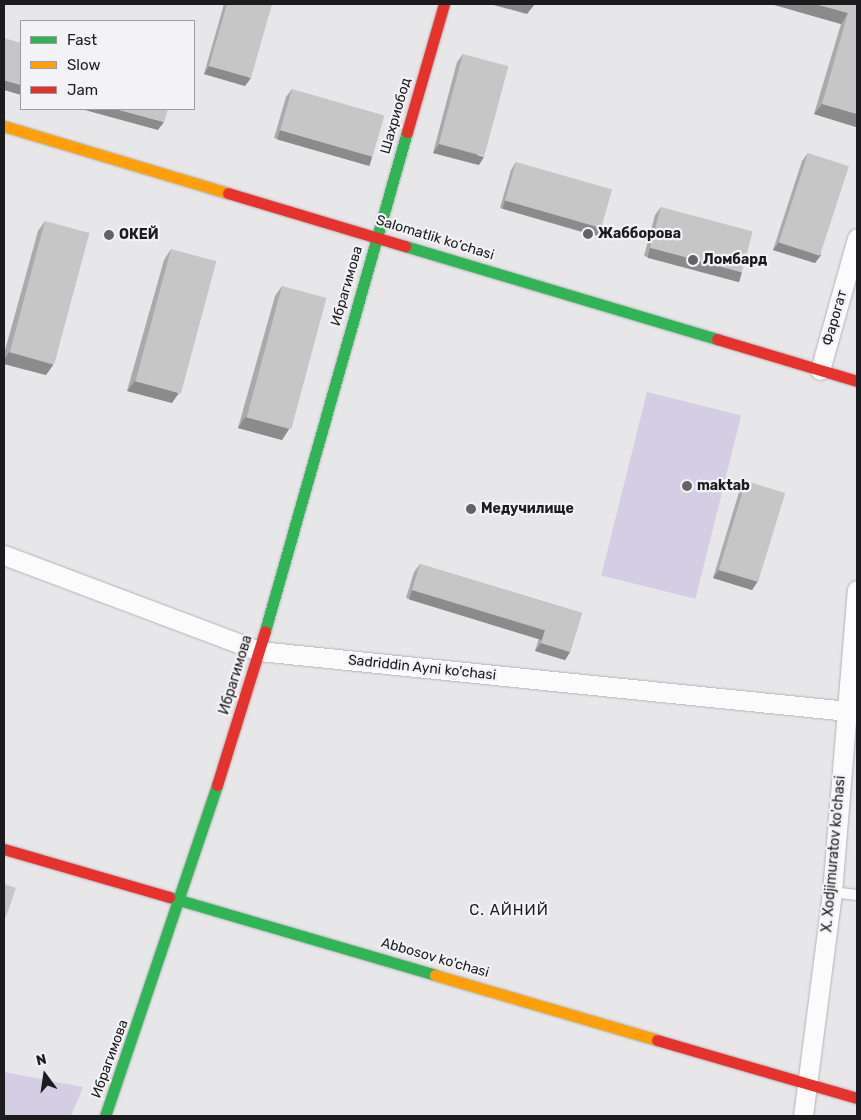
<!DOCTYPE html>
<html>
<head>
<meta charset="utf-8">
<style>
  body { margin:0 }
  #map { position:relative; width:861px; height:1120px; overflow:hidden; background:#e7e6e9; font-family:Rubik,sans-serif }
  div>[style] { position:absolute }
  .green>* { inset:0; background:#d3cee3; transform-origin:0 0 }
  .roads { filter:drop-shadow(0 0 1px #b4b3b5) drop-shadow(0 0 1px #b4b3b5) }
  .lane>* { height:10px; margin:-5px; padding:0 5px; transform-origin:5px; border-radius:5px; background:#fbfbfc }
  .street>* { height:19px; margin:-9.5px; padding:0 9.5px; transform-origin:9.5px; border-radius:9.5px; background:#fbfbfc }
  .fast>* { height:11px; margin:-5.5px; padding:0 5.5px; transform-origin:5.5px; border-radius:5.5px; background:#30b455 }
  .slow>* { height:11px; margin:-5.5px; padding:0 5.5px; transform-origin:5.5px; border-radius:5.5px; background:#ff9f0a }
  .jam>* { height:11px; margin:-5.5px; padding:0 5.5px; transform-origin:5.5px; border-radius:5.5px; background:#e5322d }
  .wall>* { inset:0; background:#abaaaa }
  .shaded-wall>* { inset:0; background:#8b8b8b; transform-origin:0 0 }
  .building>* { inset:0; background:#c7c6c6; transform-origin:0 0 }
  .dots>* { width:14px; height:14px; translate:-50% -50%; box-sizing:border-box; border:2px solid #f3f2f7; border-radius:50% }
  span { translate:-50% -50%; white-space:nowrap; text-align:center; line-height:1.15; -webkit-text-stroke:4.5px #f3f2f7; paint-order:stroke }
  .street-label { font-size:14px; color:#1c1b1d }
  .poi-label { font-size:14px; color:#1c1b1d; font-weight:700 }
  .left { translate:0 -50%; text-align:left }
  .neighbourhood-label { font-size:15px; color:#1c1b1d; letter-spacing:1px }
  .frame { position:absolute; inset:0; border:5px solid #1c1b1d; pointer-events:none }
  .legend { position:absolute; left:20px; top:20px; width:175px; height:90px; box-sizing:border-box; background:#f3f2f7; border:1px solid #9d9ca0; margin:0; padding:6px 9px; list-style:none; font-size:15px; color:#1c1b1d }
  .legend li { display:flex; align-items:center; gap:10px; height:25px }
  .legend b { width:25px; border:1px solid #9d9ca0 }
  .north { position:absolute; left:20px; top:1050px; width:50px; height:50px; -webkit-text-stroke:4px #f3f2f7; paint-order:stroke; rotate:346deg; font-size:14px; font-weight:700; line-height:20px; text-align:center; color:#1c1b1d }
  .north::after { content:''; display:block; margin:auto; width:18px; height:22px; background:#1c1b1d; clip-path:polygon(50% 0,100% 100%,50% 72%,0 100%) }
</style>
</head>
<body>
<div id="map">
  <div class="green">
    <div style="left:647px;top:392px;width:97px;height:189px;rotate:14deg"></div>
    <div style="clip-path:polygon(4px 1072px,83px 1087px,71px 1116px,4px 1116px)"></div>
  </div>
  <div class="roads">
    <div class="lane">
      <div style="left:832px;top:892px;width:25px;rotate:7deg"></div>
    </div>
    <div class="street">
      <div style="left:820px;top:370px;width:137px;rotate:-74.3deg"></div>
      <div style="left:4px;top:555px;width:272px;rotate:20.6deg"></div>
      <div style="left:259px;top:651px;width:601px;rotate:5.82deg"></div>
      <div style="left:803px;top:1116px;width:226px;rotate:-82.6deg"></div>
      <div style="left:832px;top:892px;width:303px;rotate:-85.3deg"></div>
    </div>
    <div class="fast">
      <div style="left:405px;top:246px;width:326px;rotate:16.6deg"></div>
      <div style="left:265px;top:631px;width:519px;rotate:-74.12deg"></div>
      <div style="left:169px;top:897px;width:277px;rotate:16.3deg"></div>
      <div style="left:105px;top:1116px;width:349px;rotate:-71.3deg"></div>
    </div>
    <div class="slow">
      <div style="left:4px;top:126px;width:234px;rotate:16.7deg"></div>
      <div style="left:435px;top:975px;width:231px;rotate:16.3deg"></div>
    </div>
    <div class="jam">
      <div style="left:407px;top:132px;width:133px;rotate:-73.9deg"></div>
      <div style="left:228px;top:193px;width:185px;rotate:16.7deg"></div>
      <div style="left:717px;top:339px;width:146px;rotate:16.7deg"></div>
      <div style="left:217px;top:785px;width:161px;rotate:-72.7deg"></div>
      <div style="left:4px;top:849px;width:172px;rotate:16.2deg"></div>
      <div style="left:657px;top:1040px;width:208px;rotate:16.2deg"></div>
    </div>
  </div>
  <div class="wall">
    <div style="clip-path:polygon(224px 4px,272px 4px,245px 86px,204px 74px)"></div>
    <div style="clip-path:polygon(771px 4px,857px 4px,856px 127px,814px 114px,841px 24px)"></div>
    <div style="clip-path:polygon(463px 54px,479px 165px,433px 153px,457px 62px)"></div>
    <div style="clip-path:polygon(292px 89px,372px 157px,366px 165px,274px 138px,286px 97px)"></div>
    <div style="clip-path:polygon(808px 153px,821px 255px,815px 263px,773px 250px,802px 161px)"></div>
    <div style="clip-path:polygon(516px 162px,595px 236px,500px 208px,511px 170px)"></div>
    <div style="clip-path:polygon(661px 207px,742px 273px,736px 281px,644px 256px,655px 215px)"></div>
    <div style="clip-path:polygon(45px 221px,53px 365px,46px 375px,4px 364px,4px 354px,38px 231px)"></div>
    <div style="clip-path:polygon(171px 249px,172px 403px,127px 391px,164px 260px)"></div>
    <div style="clip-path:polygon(282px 286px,289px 429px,282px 440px,238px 428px,275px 296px)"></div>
    <div style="clip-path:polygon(746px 481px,758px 581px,752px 590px,713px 578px,740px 489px)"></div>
    <div style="clip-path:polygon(420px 564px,582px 613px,570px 652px,565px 660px,535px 651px,539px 638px,406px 598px,414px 572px)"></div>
  </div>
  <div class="shaded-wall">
    <div style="clip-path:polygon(490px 4px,535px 4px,527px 14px)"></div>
    <div style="clip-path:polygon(771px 4px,815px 4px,848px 13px,841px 24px)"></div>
    <div style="clip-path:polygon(209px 66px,251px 78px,245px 86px,204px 74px)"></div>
    <div style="clip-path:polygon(4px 80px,21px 85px,21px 95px,4px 90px)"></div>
    <div style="clip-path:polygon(822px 104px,857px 114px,857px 126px,856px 127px,814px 114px)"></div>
    <div style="clip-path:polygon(81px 109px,116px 109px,164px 122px,158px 130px)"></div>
    <div style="left:280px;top:130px;width:96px;height:10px;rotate:16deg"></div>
    <div style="clip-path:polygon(439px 144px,484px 157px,479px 165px,433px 153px)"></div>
    <div style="left:505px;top:200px;width:100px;height:9px;rotate:16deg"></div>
    <div style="clip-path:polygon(779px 242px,821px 255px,815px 263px,773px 250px)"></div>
    <div style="left:650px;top:248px;width:95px;height:10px;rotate:15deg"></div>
    <div style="clip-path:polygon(9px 352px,53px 365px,46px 375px,4px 364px,4px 360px)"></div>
    <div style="clip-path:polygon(135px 381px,179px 393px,172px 403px,127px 391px)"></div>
    <div style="clip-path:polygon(245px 417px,289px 429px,282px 440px,238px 428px)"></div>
    <div style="clip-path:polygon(719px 570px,758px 581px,752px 590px,713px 578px)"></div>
    <div style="left:412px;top:590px;width:139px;height:10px;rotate:17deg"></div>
    <div style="clip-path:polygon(541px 643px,570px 652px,565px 660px,535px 651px)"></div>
  </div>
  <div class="building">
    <div style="clip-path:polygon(227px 4px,272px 4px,251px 78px,209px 66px)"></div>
    <div style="clip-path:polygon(815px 4px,857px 4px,857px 114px,822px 104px,848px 13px)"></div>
    <div style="clip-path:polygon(4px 38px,21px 43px,21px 85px,4px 80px)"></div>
    <div style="left:463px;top:54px;width:47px;height:93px;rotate:15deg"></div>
    <div style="left:292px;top:89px;width:96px;height:43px;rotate:16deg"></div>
    <div style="clip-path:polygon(116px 109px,168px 109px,164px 122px)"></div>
    <div style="left:808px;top:153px;width:43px;height:94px;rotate:18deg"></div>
    <div style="left:516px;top:162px;width:100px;height:40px;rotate:16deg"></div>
    <div style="left:661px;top:207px;width:95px;height:42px;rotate:15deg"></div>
    <div style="left:45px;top:221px;width:46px;height:136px;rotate:15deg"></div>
    <div style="left:171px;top:249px;width:47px;height:137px;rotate:15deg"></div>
    <div style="left:282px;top:286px;width:46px;height:136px;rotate:15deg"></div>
    <div style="left:746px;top:481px;width:41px;height:93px;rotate:17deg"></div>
    <div style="clip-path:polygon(420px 564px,582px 613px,570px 652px,541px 643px,545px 630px,412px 590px)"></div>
    <div style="clip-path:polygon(4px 884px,16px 888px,6px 917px,4px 916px)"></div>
  </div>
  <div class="dots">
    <div style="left:588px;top:234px;background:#636264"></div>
    <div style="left:109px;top:235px;background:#636264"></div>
    <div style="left:693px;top:260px;background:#636264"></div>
    <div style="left:687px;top:486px;background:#636264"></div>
    <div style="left:471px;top:509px;background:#636264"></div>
  </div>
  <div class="street-label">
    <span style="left:396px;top:116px;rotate:-74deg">Шахриобод</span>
    <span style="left:435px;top:238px;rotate:17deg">Salomatlik ko‘chasi</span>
    <span style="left:347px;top:286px;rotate:-74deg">Ибрагимова</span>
    <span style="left:835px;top:318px;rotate:-74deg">Фарогат</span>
    <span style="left:422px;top:668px;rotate:6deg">Sadriddin Ayni ko'chasi</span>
    <span style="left:236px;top:675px;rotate:-73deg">Ибрагимова</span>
    <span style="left:834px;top:854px;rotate:-85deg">X. Xodjimuratov ko'chasi</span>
    <span style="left:435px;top:958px;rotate:16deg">Abbosov ko'chasi</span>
    <span style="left:110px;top:1059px;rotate:-70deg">Ибрагимова</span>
  </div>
  <div class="poi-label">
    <span class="left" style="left:598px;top:234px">Жабборова</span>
    <span class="left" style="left:119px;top:235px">ОКЕЙ</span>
    <span class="left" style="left:703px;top:260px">Ломбард</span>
    <span class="left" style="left:697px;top:486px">maktab</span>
    <span class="left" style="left:481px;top:509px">Медучилище</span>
  </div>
  <div class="neighbourhood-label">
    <span style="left:509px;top:911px">С. АЙНИЙ</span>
  </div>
  <div class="frame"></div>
  <ul class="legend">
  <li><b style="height:6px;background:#30b455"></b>Fast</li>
  <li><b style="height:6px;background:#ff9f0a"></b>Slow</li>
  <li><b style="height:6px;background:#e5322d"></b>Jam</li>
  </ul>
  <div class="north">N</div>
</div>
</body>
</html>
